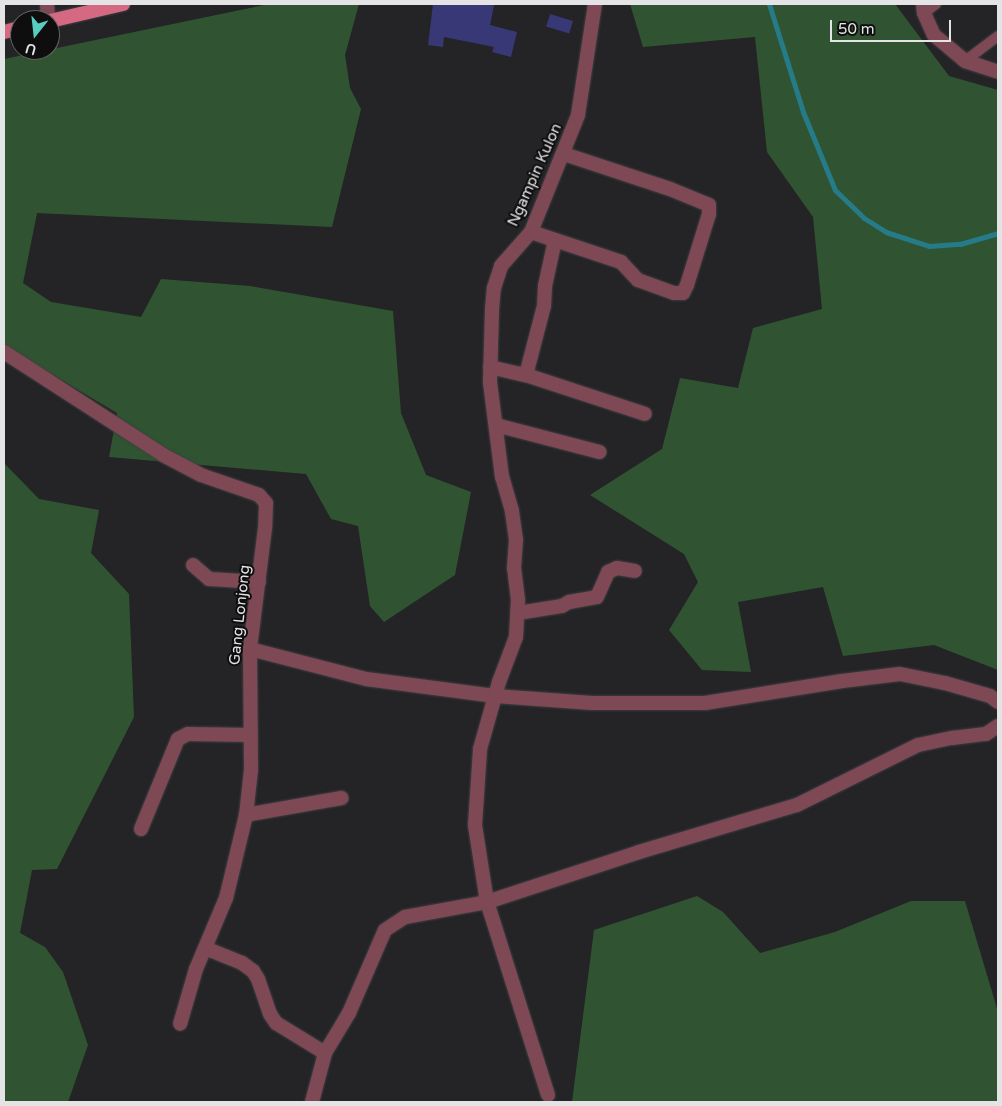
<!DOCTYPE html>
<html>
<head>
<meta charset="utf-8">
<style>
  body { margin:0 }
  #map { position:relative; width:1002px; height:1106px; overflow:hidden; background:#242427; font-family:"Varela Round",sans-serif }
  div>[style] { position:absolute }
  .green>* { inset:0; background:#305431 }
  .stream>* { height:5px; margin:-2.5px; padding:0 2.5px; transform-origin:2.5px; border-radius:2.5px; background:#257b88 }
  .building>* { inset:0; background:#373875; transform-origin:0 0 }
  .roads { filter:drop-shadow(0 0 1px #3f3f42) drop-shadow(0 0 1px #3f3f42) }
  .service>* { height:10px; margin:-5px; padding:0 5px; transform-origin:5px; border-radius:5px; background:#7e4954 }
  .minor>* { height:14px; margin:-7px; padding:0 7px; transform-origin:7px; border-radius:7px; background:#7e4954 }
  .primary>* { height:14px; margin:-7px; padding:0 7px; transform-origin:7px; border-radius:7px; background:#d56982 }
  span { translate:-50% -50%; white-space:nowrap; text-align:center; line-height:1.15; -webkit-text-stroke:4px #0e0e0f; paint-order:stroke }
  .street-label { font-size:15px; color:#e4e4e6 }
  .frame { position:absolute; inset:0; border:5px solid #e4e4e6; pointer-events:none }
  .north { position:absolute; left:10px; top:10px; width:50px; height:50px; box-sizing:border-box; background:#0e0e0f; border:1px solid #646465; border-radius:50%; rotate:196deg; font-size:14px; font-weight:700; line-height:20px; text-align:center; color:#e4e4e6 }
  .north::after { content:''; display:block; margin:auto; width:18px; height:22px; background:#58cec0; clip-path:polygon(50% 0,100% 100%,50% 72%,0 100%) }
  .scale { position:absolute; left:830px; top:20px; width:121px; height:22px; box-sizing:border-box; border:2px solid #e4e4e6; border-top:0; padding-left:6px; font-size:15px; line-height:18px; white-space:nowrap; color:#e4e4e6; -webkit-text-stroke:4px #0e0e0f; paint-order:stroke }
</style>
</head>
<body>
<div id="map">
  <div class="green">
    <div style="clip-path:polygon(269px 4px,359px 4px,345px 55px,350px 88px,361px 109px,332px 227px,37px 213px,23px 283px,51px 302px,141px 317px,161px 279px,250px 286px,393px 311px,401px 413px,426px 475px,471px 492px,455px 575px,384px 622px,370px 606px,358px 526px,331px 519px,306px 474px,109px 457px,117px 413px,4px 346px,4px 59px)"></div>
    <div style="clip-path:polygon(630px 4px,895px 4px,949px 76px,998px 90px,998px 670px,934px 645px,843px 656px,823px 587px,738px 602px,751px 672px,702px 670px,669px 630px,698px 582px,684px 554px,590px 495px,662px 449px,680px 378px,738px 388px,753px 328px,822px 309px,813px 217px,767px 152px,755px 37px,643px 47px)"></div>
    <div style="clip-path:polygon(4px 463px,39px 499px,99px 510px,91px 553px,129px 594px,134px 717px,57px 869px,32px 870px,20px 933px,45px 947px,63px 972px,88px 1045px,68px 1102px,4px 1102px)"></div>
    <div style="clip-path:polygon(697px 896px,723px 912px,760px 953px,835px 932px,911px 901px,965px 901px,998px 1012px,998px 1102px,572px 1102px,594px 930px)"></div>
  </div>
  <div class="stream">
    <div style="left:769px;top:4px;width:113px;rotate:72.5deg"></div>
    <div style="left:803px;top:112px;width:84px;rotate:67.7deg"></div>
    <div style="left:835px;top:190px;width:40px;rotate:44deg"></div>
    <div style="left:864px;top:218px;width:26px;rotate:32deg"></div>
    <div style="left:886px;top:232px;width:45px;rotate:18deg"></div>
    <div style="left:929px;top:246px;width:31px;rotate:-4deg"></div>
    <div style="left:960px;top:244px;width:40px;rotate:-16deg"></div>
  </div>
  <div class="building">
    <div style="clip-path:polygon(433px 4px,494px 5px,490px 25px,517px 32px,511px 57px,492px 52px,494px 47px,444px 37px,443px 47px,428px 45px)"></div>
    <div style="left:550px;top:14px;width:24px;height:13px;rotate:17deg"></div>
  </div>
  <div class="roads">
    <div class="service">
      <div style="left:924px;top:13px;width:15px;rotate:-37deg"></div>
      <div style="left:965px;top:61px;width:41px;rotate:-37.1deg"></div>
    </div>
    <div class="minor">
      <div style="left:47px;top:4px;width:16px;rotate:86deg"></div>
      <div style="left:923px;top:4px;width:9px;rotate:84deg"></div>
      <div style="left:924px;top:13px;width:24px;rotate:66deg"></div>
      <div style="left:934px;top:35px;width:40px;rotate:40deg"></div>
      <div style="left:965px;top:61px;width:35px;rotate:18deg"></div>
      <div style="left:531px;top:232px;width:95px;rotate:18.4deg"></div>
      <div style="left:621px;top:262px;width:25px;rotate:47deg"></div>
      <div style="left:638px;top:280px;width:38px;rotate:20deg"></div>
      <div style="left:674px;top:293px;width:9px"></div>
      <div style="left:683px;top:293px;width:9px;rotate:-63deg"></div>
      <div style="left:687px;top:285px;width:74px;rotate:-72.8deg"></div>
      <div style="left:709px;top:214px;width:9px;rotate:-90deg"></div>
      <div style="left:709px;top:205px;width:42px;rotate:-157.7deg"></div>
      <div style="left:670px;top:189px;width:112px;rotate:-161.7deg"></div>
      <div style="left:4px;top:352px;width:189px;rotate:32.9deg"></div>
      <div style="left:163px;top:455px;width:43px;rotate:27.8deg"></div>
      <div style="left:201px;top:475px;width:61px;rotate:19deg"></div>
      <div style="left:259px;top:495px;width:11px;rotate:49deg"></div>
      <div style="left:266px;top:503px;width:25px;rotate:92deg"></div>
      <div style="left:265px;top:528px;width:122px;rotate:97.1deg"></div>
      <div style="left:250px;top:649px;width:121px;rotate:89.5deg"></div>
      <div style="left:251px;top:770px;width:45px;rotate:96.3deg"></div>
      <div style="left:246px;top:815px;width:85px;rotate:103.5deg"></div>
      <div style="left:226px;top:898px;width:77px;rotate:112.9deg"></div>
      <div style="left:196px;top:969px;width:57px;rotate:106.2deg"></div>
      <div style="left:490px;top:367px;width:37px;rotate:13deg"></div>
      <div style="left:526px;top:375px;width:125px;rotate:18.1deg"></div>
      <div style="left:526px;top:375px;width:71px;rotate:-75.4deg"></div>
      <div style="left:544px;top:306px;width:20px;rotate:-87deg"></div>
      <div style="left:545px;top:286px;width:47px;rotate:-77.7deg"></div>
      <div style="left:496px;top:425px;width:107px;rotate:14.6deg"></div>
      <div style="left:193px;top:565px;width:21px;rotate:41deg"></div>
      <div style="left:209px;top:579px;width:50px;rotate:3.4deg"></div>
      <div style="left:518px;top:613px;width:45px;rotate:-9deg"></div>
      <div style="left:562px;top:606px;width:8px;rotate:-30deg"></div>
      <div style="left:569px;top:602px;width:28px;rotate:-10deg"></div>
      <div style="left:597px;top:597px;width:27px;rotate:-66deg"></div>
      <div style="left:608px;top:572px;width:10px;rotate:-24deg"></div>
      <div style="left:617px;top:568px;width:18px;rotate:9deg"></div>
      <div style="left:250px;top:649px;width:120px;rotate:14.5deg"></div>
      <div style="left:366px;top:679px;width:130px;rotate:7.5deg"></div>
      <div style="left:495px;top:696px;width:97px;rotate:4.1deg"></div>
      <div style="left:592px;top:703px;width:113px"></div>
      <div style="left:705px;top:703px;width:139px;rotate:-9.1deg"></div>
      <div style="left:842px;top:681px;width:58px;rotate:-6.9deg"></div>
      <div style="left:900px;top:674px;width:46px;rotate:11.3deg"></div>
      <div style="left:945px;top:683px;width:47px;rotate:16.1deg"></div>
      <div style="left:990px;top:696px;width:10px;rotate:37deg"></div>
      <div style="left:246px;top:815px;width:97px;rotate:-10.1deg"></div>
      <div style="left:141px;top:829px;width:97px;rotate:-67.7deg"></div>
      <div style="left:178px;top:739px;width:11px;rotate:-27deg"></div>
      <div style="left:188px;top:734px;width:62px;rotate:0.9deg"></div>
      <div style="left:205px;top:948px;width:40px;rotate:22deg"></div>
      <div style="left:242px;top:963px;width:14px;rotate:36deg"></div>
      <div style="left:253px;top:971px;width:9px;rotate:58deg"></div>
      <div style="left:258px;top:979px;width:37px;rotate:71deg"></div>
      <div style="left:270px;top:1014px;width:11px;rotate:56deg"></div>
      <div style="left:276px;top:1023px;width:57px;rotate:31.5deg"></div>
      <div style="left:548px;top:1095px;width:202px;rotate:-107.5deg"></div>
      <div style="left:487px;top:902px;width:78px;rotate:-98.9deg"></div>
      <div style="left:475px;top:825px;width:76px;rotate:-86.2deg"></div>
      <div style="left:480px;top:749px;width:70px;rotate:-74.2deg"></div>
      <div style="left:499px;top:682px;width:48px;rotate:-69.3deg"></div>
      <div style="left:516px;top:637px;width:37px;rotate:-87deg"></div>
      <div style="left:518px;top:600px;width:32px;rotate:-97deg"></div>
      <div style="left:514px;top:568px;width:28px;rotate:-86deg"></div>
      <div style="left:516px;top:540px;width:29px;rotate:-98deg"></div>
      <div style="left:512px;top:511px;width:35px;rotate:-106deg"></div>
      <div style="left:502px;top:477px;width:96px;rotate:-97.2deg"></div>
      <div style="left:490px;top:382px;width:73px;rotate:-88.4deg"></div>
      <div style="left:492px;top:309px;width:21px;rotate:-85deg"></div>
      <div style="left:494px;top:288px;width:23px;rotate:-72deg"></div>
      <div style="left:501px;top:266px;width:45px;rotate:-48.6deg"></div>
      <div style="left:531px;top:232px;width:126px;rotate:-68.1deg"></div>
      <div style="left:578px;top:115px;width:112px;rotate:-81.3deg"></div>
      <div style="left:312px;top:1102px;width:51px;rotate:-75.1deg"></div>
      <div style="left:325px;top:1053px;width:47px;rotate:-59deg"></div>
      <div style="left:349px;top:1013px;width:90px;rotate:-66.6deg"></div>
      <div style="left:385px;top:930px;width:24px;rotate:-33deg"></div>
      <div style="left:405px;top:917px;width:83px;rotate:-10.4deg"></div>
      <div style="left:487px;top:902px;width:160px;rotate:-18.2deg"></div>
      <div style="left:639px;top:852px;width:165px;rotate:-16.6deg"></div>
      <div style="left:797px;top:805px;width:135px;rotate:-26.4deg"></div>
      <div style="left:918px;top:745px;width:35px;rotate:-12deg"></div>
      <div style="left:952px;top:738px;width:34px;rotate:-7deg"></div>
      <div style="left:986px;top:734px;width:14px;rotate:-34deg"></div>
    </div>
    <div class="primary">
      <div style="left:50px;top:21px;width:75px;rotate:-13.1deg"></div>
      <div style="left:4px;top:32px;width:16px;rotate:-14deg"></div>
    </div>
  </div>
  <div class="street-label">
    <span style="left:535px;top:175px;rotate:-66deg">Ngampin Kulon</span>
    <span style="left:240px;top:615px;rotate:-84deg">Gang Lonjong</span>
  </div>
  <div class="frame"></div>
  <div class="north">U</div>
  <div class="scale">50 m</div>
</div>
</body>
</html>
